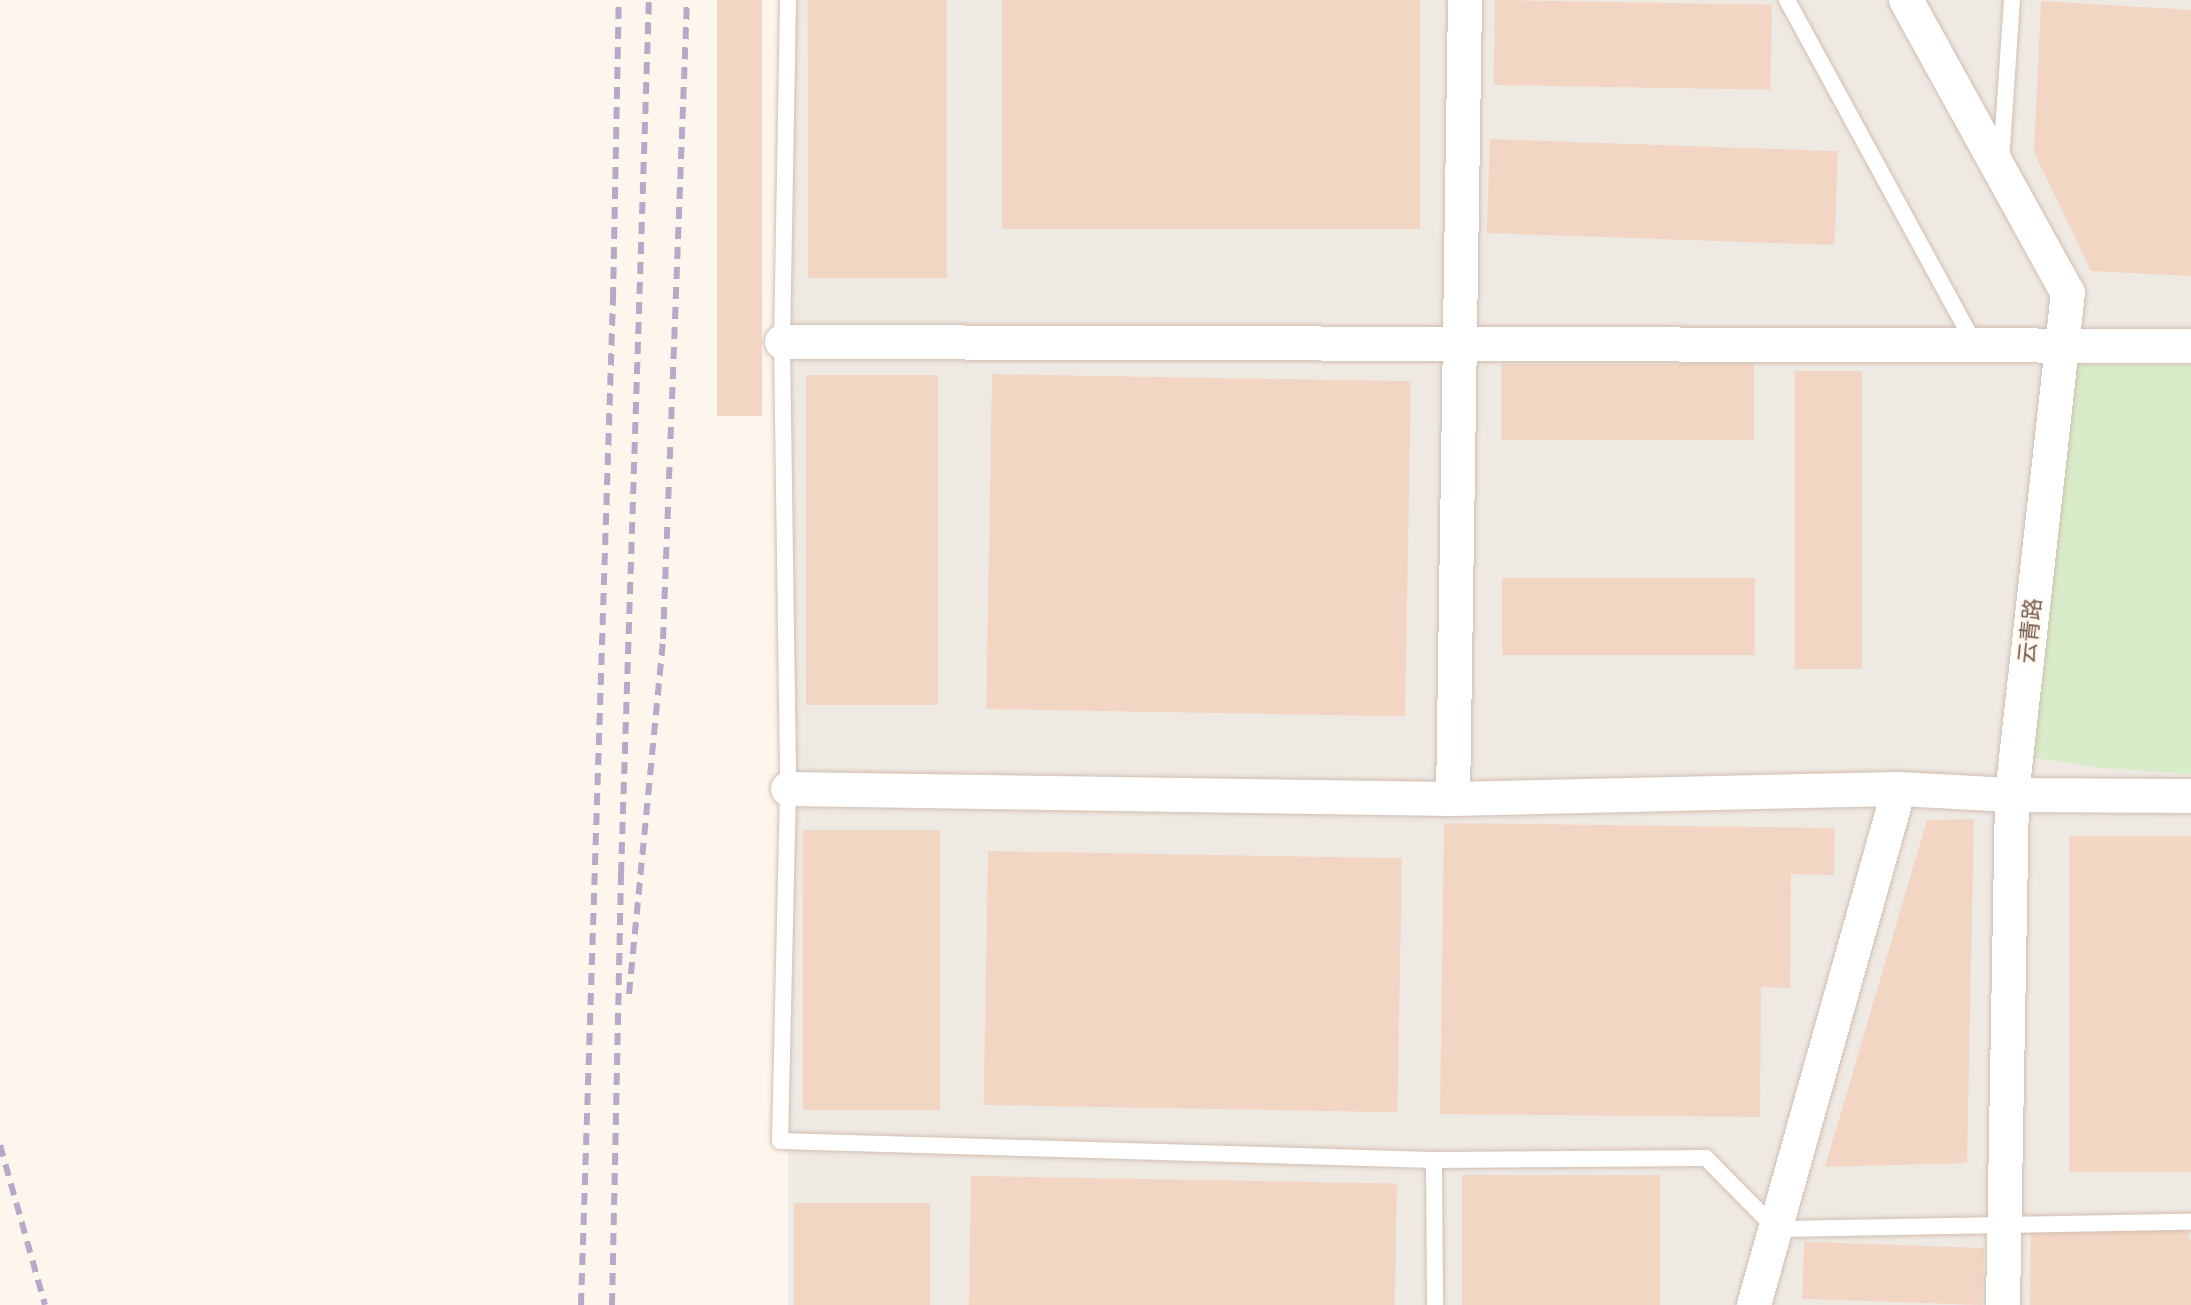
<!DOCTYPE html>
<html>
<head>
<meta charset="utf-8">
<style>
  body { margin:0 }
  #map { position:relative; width:2191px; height:1305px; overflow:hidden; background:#fdf6ec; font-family:Roboto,"Noto Sans SC",sans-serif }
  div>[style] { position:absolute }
  .industrial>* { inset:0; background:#efe9e4; transform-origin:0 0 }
  .green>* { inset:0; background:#d8ecc9 }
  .building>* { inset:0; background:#f3d5c3; transform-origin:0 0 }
  .roads { filter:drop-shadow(0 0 2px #d1beb0) drop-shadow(0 0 2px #d1beb0) }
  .lane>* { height:16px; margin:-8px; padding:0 8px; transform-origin:8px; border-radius:8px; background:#fff }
  .street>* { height:34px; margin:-17px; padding:0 17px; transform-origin:17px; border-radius:17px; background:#fff }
  .rail>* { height:6px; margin-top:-3px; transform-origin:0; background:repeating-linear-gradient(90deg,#b9a8c9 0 12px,transparent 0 20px) }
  span { translate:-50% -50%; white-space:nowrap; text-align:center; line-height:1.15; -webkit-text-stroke:6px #fffaf3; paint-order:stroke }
  .street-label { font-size:22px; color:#7a5c4d }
</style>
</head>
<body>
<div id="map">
  <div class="industrial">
    <div style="left:788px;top:0;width:1403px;height:1305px"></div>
  </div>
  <div class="green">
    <div style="clip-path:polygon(2076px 357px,2191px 358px,2191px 774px,2101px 768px,2029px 757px)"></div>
  </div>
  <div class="building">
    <div style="left:717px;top:0;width:45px;height:416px"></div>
    <div style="left:808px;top:0;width:139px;height:278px"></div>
    <div style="left:1002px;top:0;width:418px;height:229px"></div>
    <div style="left:1495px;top:0;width:277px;height:85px;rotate:1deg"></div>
    <div style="clip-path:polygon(2041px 1px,2191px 10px,2191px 276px,2091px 271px,2034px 152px)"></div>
    <div style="left:1490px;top:139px;width:348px;height:94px;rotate:2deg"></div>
    <div style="left:1754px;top:364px;width:76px;height:253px;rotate:90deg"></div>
    <div style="left:1795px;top:371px;width:67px;height:298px"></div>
    <div style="left:992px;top:374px;width:419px;height:335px;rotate:1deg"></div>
    <div style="left:806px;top:375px;width:132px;height:330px"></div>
    <div style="left:1755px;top:578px;width:77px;height:253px;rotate:90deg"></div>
    <div style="clip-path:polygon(1974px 819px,1967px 1163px,1825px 1167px,1927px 820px)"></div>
    <div style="clip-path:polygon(1444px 823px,1835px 828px,1834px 875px,1791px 874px,1790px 988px,1761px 987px,1760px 1117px,1440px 1114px)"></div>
    <div style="left:803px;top:830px;width:137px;height:280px"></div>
    <div style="left:2191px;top:836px;width:336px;height:122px;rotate:90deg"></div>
    <div style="left:988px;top:851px;width:414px;height:254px;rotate:1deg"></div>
    <div style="left:1462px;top:1175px;width:198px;height:130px"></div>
    <div style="left:971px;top:1176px;width:426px;height:129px;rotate:1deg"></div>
    <div style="left:794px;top:1203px;width:136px;height:102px"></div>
    <div style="clip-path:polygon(2185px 1226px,2191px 1242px,2191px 1305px,2030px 1305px,2031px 1231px)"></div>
    <div style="left:1984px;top:1248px;width:57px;height:180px;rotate:92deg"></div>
  </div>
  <div class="roads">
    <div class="lane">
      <div style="left:788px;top:0;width:342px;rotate:91deg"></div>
      <div style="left:782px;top:342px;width:447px;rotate:89.2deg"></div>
      <div style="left:788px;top:789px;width:352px;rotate:91.3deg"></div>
      <div style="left:780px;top:1141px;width:654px;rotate:1.66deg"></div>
      <div style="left:1434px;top:1160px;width:272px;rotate:-0.4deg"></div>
      <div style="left:1706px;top:1158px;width:100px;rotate:45.4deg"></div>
      <div style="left:1776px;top:1229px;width:415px;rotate:-1deg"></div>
      <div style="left:1787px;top:0;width:393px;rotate:61.4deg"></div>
      <div style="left:2001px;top:161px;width:161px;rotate:-86.1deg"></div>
      <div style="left:1434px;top:1160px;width:145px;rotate:89.6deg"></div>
    </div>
    <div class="street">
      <div style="left:1465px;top:0;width:799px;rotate:90.86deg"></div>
      <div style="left:1453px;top:799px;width:446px;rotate:-1.3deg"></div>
      <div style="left:1906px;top:0;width:335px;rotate:61.1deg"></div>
      <div style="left:2068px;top:293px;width:505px;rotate:96.37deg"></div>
      <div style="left:2012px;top:795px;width:510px;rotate:91.01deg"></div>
      <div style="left:782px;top:342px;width:1409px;rotate:0.16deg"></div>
      <div style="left:788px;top:789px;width:665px;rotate:0.86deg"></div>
      <div style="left:1754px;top:1305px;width:536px;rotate:-74.3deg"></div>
      <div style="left:1899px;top:789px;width:113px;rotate:3deg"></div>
      <div style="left:2012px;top:795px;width:179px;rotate:0.3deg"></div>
    </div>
  </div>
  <div class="rail">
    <div style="left:629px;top:994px;width:357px;rotate:-84.5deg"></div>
    <div style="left:663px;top:639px;width:639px;rotate:-87.85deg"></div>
    <div style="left:0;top:1145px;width:166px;rotate:74.3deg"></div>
    <div style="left:581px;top:1305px;width:1007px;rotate:-88.18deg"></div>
    <div style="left:613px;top:299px;width:299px;rotate:-88.9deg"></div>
    <div style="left:612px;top:1305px;width:431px;rotate:-88.8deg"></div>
    <div style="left:621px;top:874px;width:874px;rotate:-88.17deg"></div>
  </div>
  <div class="street-label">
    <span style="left:2030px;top:631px;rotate:-84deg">云青路</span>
  </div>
</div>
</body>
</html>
